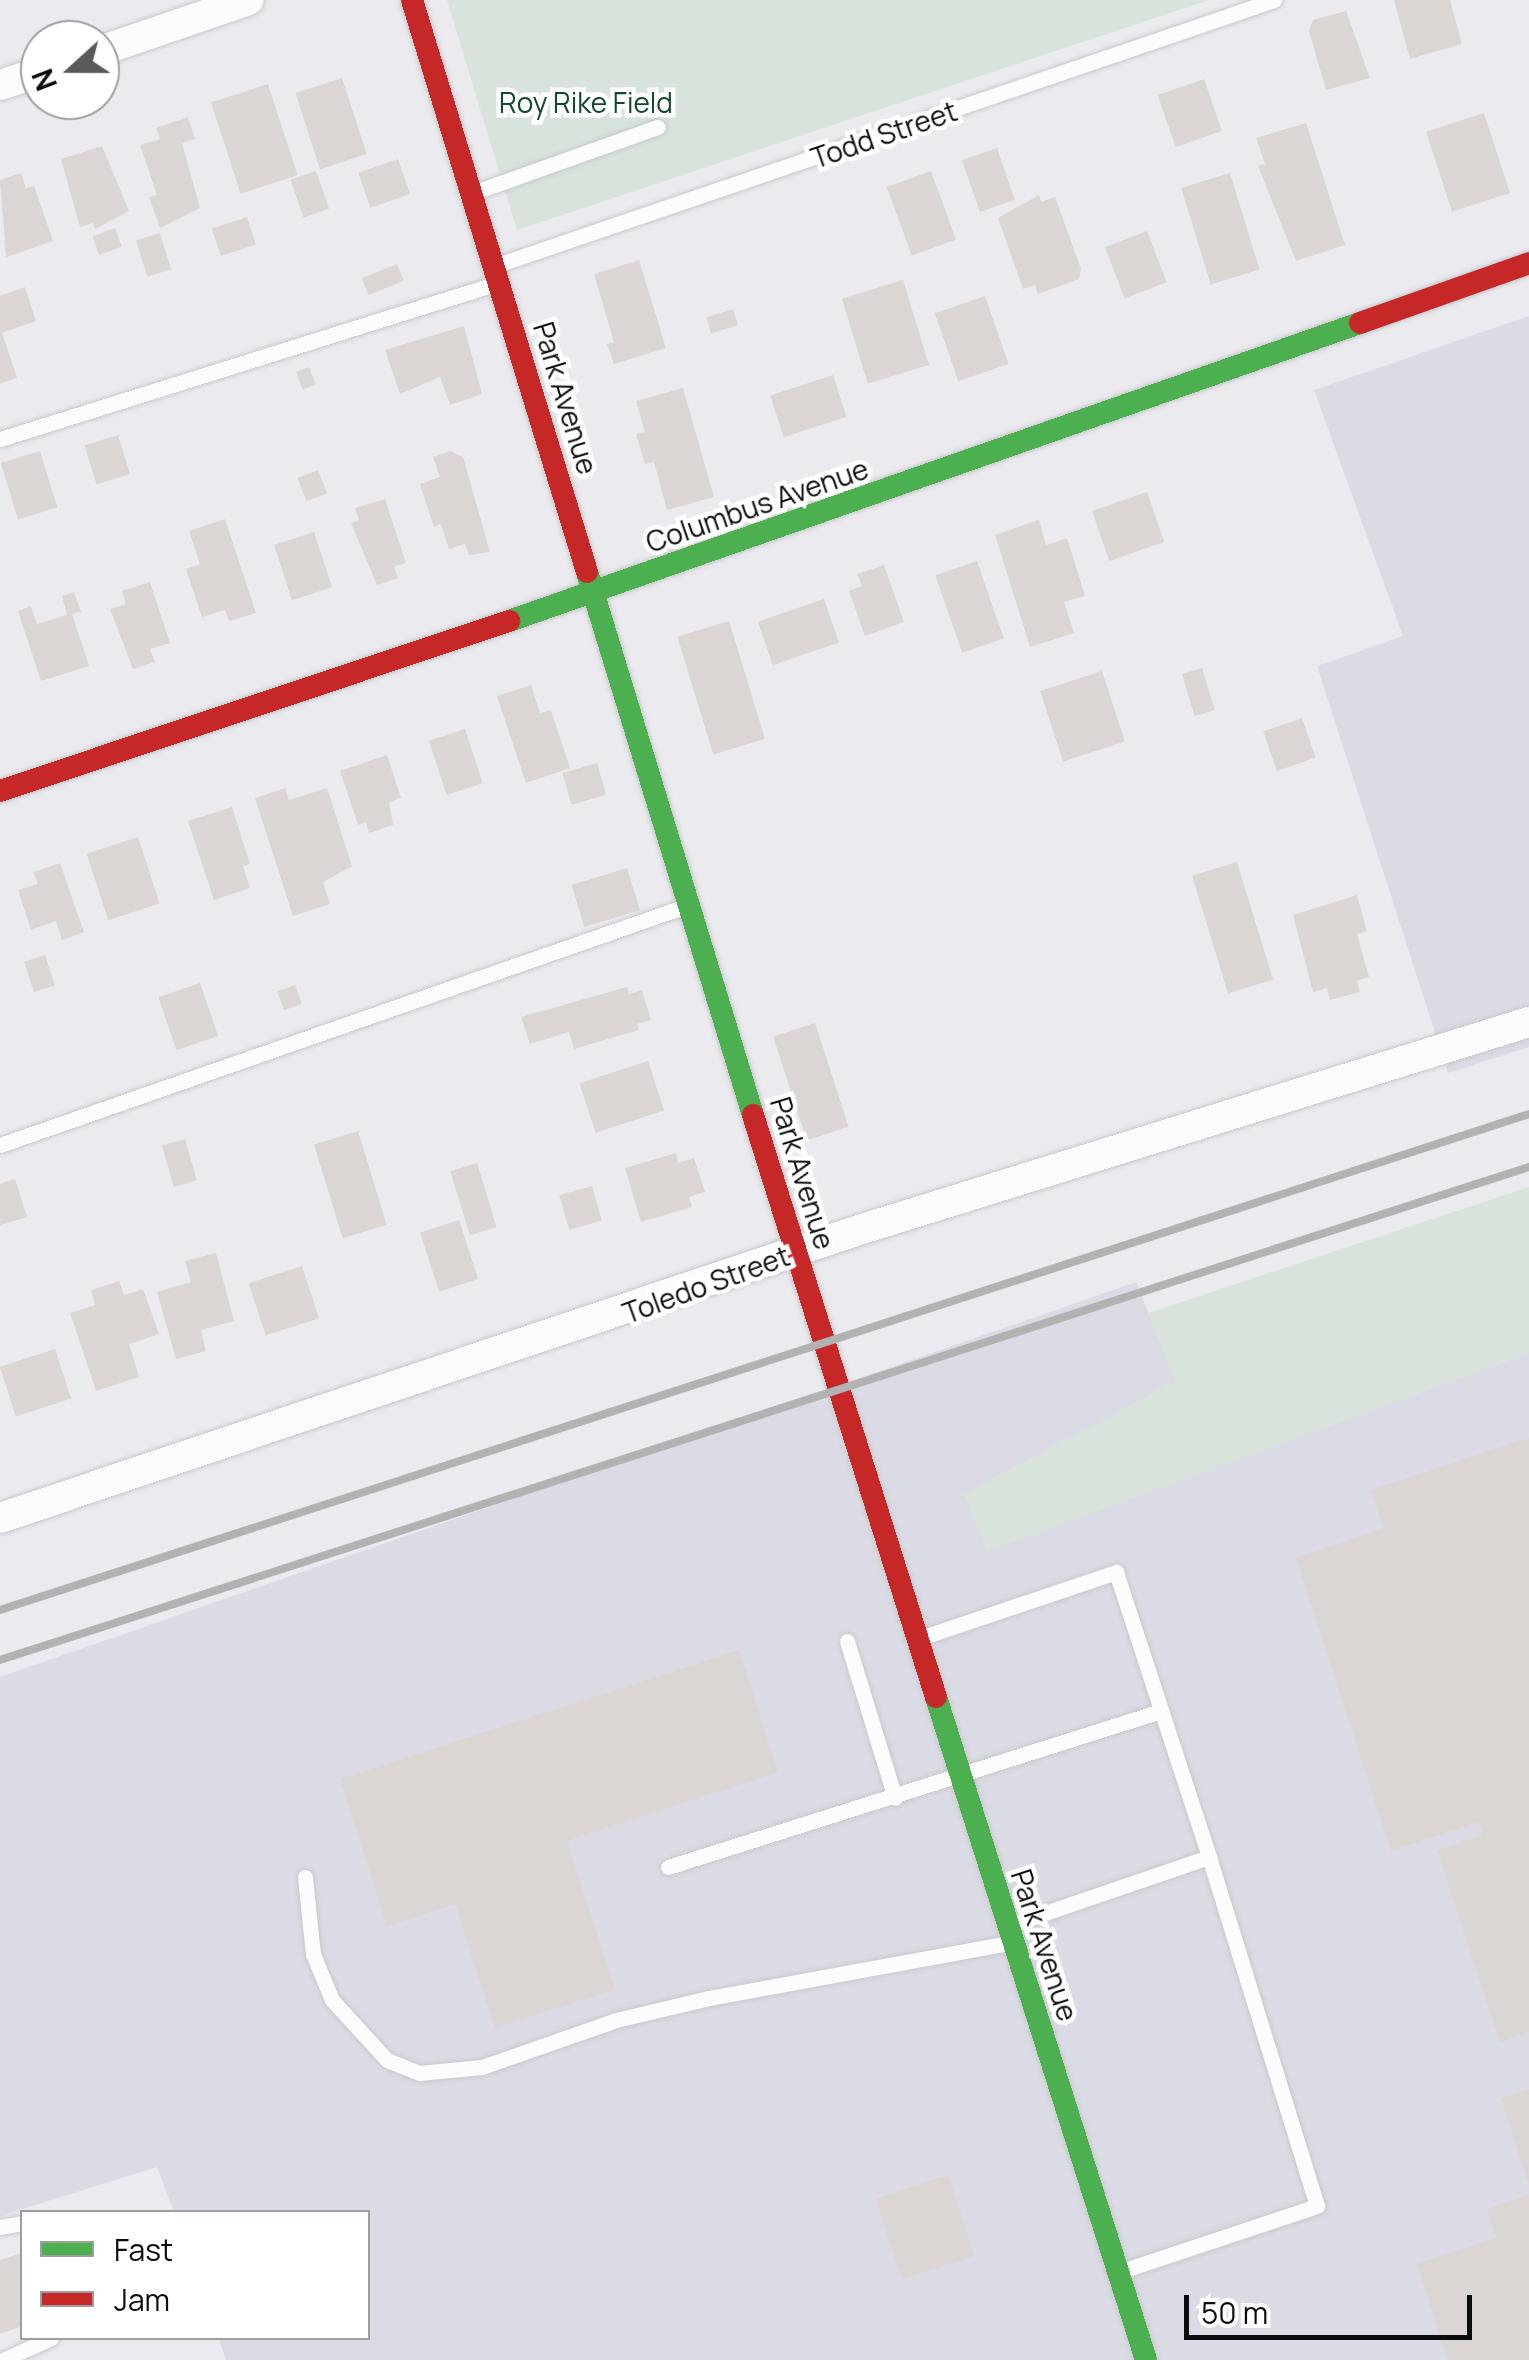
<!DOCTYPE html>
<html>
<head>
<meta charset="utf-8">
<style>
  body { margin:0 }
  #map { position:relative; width:1529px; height:2360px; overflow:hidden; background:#ebebef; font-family:Manrope,sans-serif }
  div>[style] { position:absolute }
  .built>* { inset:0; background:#dbdbe5 }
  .green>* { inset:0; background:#d8e3dc }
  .building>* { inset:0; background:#dbd5d3; transform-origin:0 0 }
  .roads { filter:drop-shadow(0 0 2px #c8c8cc) drop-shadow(0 0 2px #c8c8cc) }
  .lane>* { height:15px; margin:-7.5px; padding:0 7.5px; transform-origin:7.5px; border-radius:7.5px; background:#fcfcfd }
  .street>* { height:30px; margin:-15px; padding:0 15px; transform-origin:15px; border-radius:15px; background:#fcfcfd }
  .fast>* { height:22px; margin:-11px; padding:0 11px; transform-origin:11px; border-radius:11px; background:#4caf50 }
  .jam>* { height:22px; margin:-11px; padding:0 11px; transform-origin:11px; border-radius:11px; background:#c62828 }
  .rail>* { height:8px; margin:-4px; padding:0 4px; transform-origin:4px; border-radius:4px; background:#b2b2b3 }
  span { translate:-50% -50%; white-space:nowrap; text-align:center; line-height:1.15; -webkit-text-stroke:9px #fff; paint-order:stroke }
  .park-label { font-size:28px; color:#12492a }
  .street-label { font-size:28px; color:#0c0c0e }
  .legend { position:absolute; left:20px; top:2210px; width:350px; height:130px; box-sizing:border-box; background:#fff; border:2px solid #9e9e9f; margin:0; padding:12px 18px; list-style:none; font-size:30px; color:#0c0c0e }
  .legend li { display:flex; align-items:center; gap:20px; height:50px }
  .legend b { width:50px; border:2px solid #9e9e9f }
  .north { position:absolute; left:20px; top:20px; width:100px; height:100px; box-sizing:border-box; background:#fff; border:2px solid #9e9e9f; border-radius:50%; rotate:249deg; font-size:28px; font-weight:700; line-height:40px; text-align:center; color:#0c0c0e }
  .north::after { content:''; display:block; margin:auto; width:35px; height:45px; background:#5a5a5d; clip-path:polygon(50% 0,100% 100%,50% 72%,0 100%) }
  .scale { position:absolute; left:1184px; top:2295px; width:288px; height:45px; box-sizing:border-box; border:5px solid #0c0c0e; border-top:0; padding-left:12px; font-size:30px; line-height:35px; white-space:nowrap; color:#0c0c0e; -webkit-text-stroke:8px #fff; paint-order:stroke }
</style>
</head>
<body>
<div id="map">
  <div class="built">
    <div style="clip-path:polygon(1529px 316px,1529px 1047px,1448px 1073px,1317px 666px,1403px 636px,1314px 390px)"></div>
    <div style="clip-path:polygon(1136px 1282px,1176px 1381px,965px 1494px,987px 1551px,1529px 1353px,1529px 2360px,226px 2360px,218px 2338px,368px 2338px,368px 2212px,174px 2212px,157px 2167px,0 2216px,0 1677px)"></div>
  </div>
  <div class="green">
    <div style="clip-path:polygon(447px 0,1209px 0,517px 230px)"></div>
    <div style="clip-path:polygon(1529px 1187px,1529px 1353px,987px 1552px,965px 1494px,1175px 1381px,1148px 1313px)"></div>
  </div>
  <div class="building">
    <div style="clip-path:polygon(1394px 0,1450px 0,1462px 44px,1410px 59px)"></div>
    <div style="clip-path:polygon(1346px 11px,1370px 78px,1326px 90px,1309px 31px,1313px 20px)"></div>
    <div style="left:342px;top:78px;width:80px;height:49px;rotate:72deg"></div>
    <div style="left:1204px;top:79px;width:55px;height:49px;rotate:71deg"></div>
    <div style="left:268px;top:84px;width:96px;height:60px;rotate:72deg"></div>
    <div style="left:1484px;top:113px;width:84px;height:61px;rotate:72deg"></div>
    <div style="clip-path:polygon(188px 117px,195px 139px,182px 143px,200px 208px,160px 228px,149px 197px,157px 195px,140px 145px,160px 139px,156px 128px)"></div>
    <div style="clip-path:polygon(1306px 123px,1345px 245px,1296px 261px,1258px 166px,1265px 164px,1256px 138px)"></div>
    <div style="clip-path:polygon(102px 146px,129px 211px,95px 229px,93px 223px,80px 227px,61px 159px)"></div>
    <div style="left:997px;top:148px;width:55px;height:37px;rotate:71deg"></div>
    <div style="left:398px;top:159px;width:37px;height:42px;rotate:71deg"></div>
    <div style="left:316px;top:171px;width:40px;height:27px;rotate:71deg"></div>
    <div style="left:931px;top:171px;width:73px;height:47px;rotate:70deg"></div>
    <div style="clip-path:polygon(21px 173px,26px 188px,34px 186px,53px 241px,6px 257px,0 180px)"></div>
    <div style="left:1230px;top:173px;width:101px;height:51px;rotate:73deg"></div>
    <div style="clip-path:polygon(1039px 195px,1041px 202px,1055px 197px,1081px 269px,1079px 279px,1038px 294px,1035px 285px,1023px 289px,998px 218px)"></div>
    <div style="left:247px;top:217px;width:29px;height:37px;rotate:72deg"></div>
    <div style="left:115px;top:228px;width:20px;height:24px;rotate:70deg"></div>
    <div style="left:1147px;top:231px;width:55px;height:45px;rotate:69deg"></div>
    <div style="left:160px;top:233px;width:38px;height:25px;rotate:73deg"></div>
    <div style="clip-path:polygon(639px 260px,666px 348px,614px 364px,607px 344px,614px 342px,594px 274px)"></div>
    <div style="left:397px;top:264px;width:18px;height:38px;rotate:68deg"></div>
    <div style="left:903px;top:280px;width:89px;height:64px;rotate:73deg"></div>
    <div style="clip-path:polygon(25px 287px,36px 321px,2px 333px,17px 378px,0 384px,0 296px)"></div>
    <div style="left:985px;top:296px;width:72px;height:53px;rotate:71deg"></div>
    <div style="left:733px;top:309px;width:17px;height:28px;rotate:73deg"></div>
    <div style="clip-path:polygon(464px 326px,482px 394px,450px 405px,440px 377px,400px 394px,385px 350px)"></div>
    <div style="left:309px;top:367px;width:19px;height:14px;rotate:69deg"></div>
    <div style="left:833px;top:375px;width:44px;height:66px;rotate:72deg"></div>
    <div style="clip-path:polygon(683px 388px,714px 497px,667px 510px,654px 462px,645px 464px,636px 434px,645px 432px,636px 401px)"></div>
    <div style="left:118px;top:435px;width:41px;height:35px;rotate:73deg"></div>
    <div style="left:40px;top:451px;width:59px;height:41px;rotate:73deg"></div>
    <div style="clip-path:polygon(450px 451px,463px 457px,490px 552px,469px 555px,465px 544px,449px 549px,441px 524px,434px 527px,420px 484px,440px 477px,433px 457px)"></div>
    <div style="left:318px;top:470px;width:25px;height:22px;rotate:69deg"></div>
    <div style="left:1147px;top:492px;width:53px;height:58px;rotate:71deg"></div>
    <div style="clip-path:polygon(385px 499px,406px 563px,394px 567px,398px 578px,377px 585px,351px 523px,359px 520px,355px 508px)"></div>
    <div style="clip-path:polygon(225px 519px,256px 613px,229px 621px,225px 610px,202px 617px,186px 569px,200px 564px,189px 531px)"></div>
    <div style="clip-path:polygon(1039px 520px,1046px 545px,1067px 538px,1085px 596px,1064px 602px,1074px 633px,1030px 647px,995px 535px)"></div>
    <div style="left:314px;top:532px;width:58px;height:42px;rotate:72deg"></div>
    <div style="left:977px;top:561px;width:82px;height:44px;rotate:71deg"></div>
    <div style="clip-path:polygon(884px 565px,904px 622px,865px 636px,849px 591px,862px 586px,857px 574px)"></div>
    <div style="clip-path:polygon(150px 582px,170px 643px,150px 649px,155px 662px,133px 669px,110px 609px,126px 604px,122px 591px)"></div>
    <div style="clip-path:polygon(74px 592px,81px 612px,72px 614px,89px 666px,41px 681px,18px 611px,31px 606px,37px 624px,67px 615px,62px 596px)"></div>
    <div style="left:824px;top:599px;width:46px;height:70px;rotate:71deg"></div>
    <div style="left:729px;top:621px;width:123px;height:54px;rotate:73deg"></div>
    <div style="left:1202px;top:668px;width:44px;height:21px;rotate:73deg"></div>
    <div style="left:1102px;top:671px;width:74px;height:65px;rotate:72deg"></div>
    <div style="clip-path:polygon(531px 685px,540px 713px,551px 710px,570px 768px,526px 783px,497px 696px)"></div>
    <div style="left:1302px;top:718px;width:42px;height:41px;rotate:71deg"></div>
    <div style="left:465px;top:729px;width:57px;height:38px;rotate:72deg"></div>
    <div style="clip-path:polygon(387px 755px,401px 798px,389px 802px,393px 825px,369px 833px,366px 822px,358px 825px,340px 771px)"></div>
    <div style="left:597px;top:763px;width:33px;height:36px;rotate:74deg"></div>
    <div style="clip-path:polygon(285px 788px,289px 800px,327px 788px,352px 866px,323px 882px,330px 904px,293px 916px,255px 798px)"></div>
    <div style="clip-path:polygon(232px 807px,250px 864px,243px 866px,250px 888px,214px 900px,188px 821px)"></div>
    <div style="left:138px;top:837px;width:70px;height:54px;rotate:72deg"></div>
    <div style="left:1237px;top:862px;width:123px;height:47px;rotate:73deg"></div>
    <div style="clip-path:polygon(60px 863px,84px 932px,62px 940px,56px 921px,31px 930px,18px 890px,38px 884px,33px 872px)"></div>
    <div style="left:627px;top:868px;width:44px;height:58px;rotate:73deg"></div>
    <div style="clip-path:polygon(1357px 895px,1367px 931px,1357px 934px,1369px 977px,1357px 981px,1360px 992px,1330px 1000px,1327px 988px,1313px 992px,1293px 915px)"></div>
    <div style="left:45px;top:955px;width:32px;height:22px;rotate:72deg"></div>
    <div style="left:200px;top:983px;width:56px;height:44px;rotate:71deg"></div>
    <div style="left:295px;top:985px;width:20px;height:19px;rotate:70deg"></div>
    <div style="clip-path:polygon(627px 987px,629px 994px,642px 990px,651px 1020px,637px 1024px,639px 1030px,574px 1049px,569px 1032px,530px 1044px,521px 1017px)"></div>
    <div style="left:815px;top:1023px;width:109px;height:44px;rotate:72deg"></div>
    <div style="left:648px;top:1061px;width:52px;height:72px;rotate:72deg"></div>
    <div style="left:358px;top:1131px;width:98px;height:46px;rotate:73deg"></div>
    <div style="left:185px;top:1139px;width:43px;height:24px;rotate:74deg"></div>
    <div style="clip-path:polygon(676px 1153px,678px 1163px,694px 1158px,705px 1192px,689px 1197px,692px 1207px,641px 1222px,625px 1168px)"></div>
    <div style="left:477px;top:1163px;width:67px;height:28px;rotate:73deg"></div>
    <div style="clip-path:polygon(15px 1179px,27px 1217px,0 1225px,0 1184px)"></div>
    <div style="left:592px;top:1186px;width:36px;height:34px;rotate:74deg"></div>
    <div style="left:459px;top:1220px;width:62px;height:41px;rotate:72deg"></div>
    <div style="clip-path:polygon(216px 1253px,234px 1321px,201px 1330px,206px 1351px,176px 1359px,157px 1292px,191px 1282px,185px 1261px)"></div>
    <div style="left:302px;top:1266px;width:55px;height:56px;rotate:72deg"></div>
    <div style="clip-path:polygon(119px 1281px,124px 1295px,143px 1289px,159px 1334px,129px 1344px,139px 1377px,96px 1391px,70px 1313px,95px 1305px,91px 1290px)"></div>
    <div style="left:55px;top:1349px;width:52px;height:58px;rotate:72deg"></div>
    <div style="clip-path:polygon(1529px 1438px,1529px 2032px,1500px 2042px,1437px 1850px,1483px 1835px,1479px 1822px,1391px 1851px,1296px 1558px,1384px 1529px,1371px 1490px)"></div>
    <div style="clip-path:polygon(739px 1650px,778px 1772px,567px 1841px,615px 1989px,495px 2028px,455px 1904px,387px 1926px,340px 1779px)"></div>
    <div style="clip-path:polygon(1529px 2089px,1529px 2182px,1528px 2182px,1501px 2098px)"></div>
    <div style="left:948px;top:2175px;width:85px;height:76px;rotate:72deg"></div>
    <div style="clip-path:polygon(1529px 2195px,1529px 2360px,1448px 2360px,1417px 2264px,1496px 2238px,1487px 2209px)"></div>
    <div style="clip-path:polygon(22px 2253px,22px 2326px,0 2334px,0 2260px)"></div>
  </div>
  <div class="roads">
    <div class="lane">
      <div style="left:475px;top:192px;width:194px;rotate:-19.6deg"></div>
      <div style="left:497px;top:265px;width:821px;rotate:-18.83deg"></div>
      <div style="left:0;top:439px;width:519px;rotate:-17.39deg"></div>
      <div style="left:0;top:1145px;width:726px;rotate:-19.21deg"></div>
      <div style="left:920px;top:1638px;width:207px;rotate:-18.6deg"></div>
      <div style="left:1116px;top:1572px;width:300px;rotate:71.9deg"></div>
      <div style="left:847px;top:1641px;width:164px;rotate:73deg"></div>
      <div style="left:668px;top:1867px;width:517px;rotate:-17.56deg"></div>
      <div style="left:305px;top:1877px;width:77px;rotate:84.1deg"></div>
      <div style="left:313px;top:1954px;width:50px;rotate:67.6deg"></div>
      <div style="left:332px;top:2000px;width:81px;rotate:47.5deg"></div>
      <div style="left:387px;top:2060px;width:35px;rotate:22deg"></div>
      <div style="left:419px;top:2073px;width:63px;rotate:-5.4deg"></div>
      <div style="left:482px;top:2067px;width:142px;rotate:-19.3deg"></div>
      <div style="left:616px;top:2020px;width:96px;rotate:-13.3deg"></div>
      <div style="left:709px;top:1998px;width:305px;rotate:-10.4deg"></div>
      <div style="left:1010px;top:1925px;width:210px;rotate:-18.9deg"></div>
      <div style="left:1209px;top:1857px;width:365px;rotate:72.8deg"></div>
      <div style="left:1317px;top:2206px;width:206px;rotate:161.6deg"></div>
      <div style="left:0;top:2227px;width:22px;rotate:-10deg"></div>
      <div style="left:3px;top:2360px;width:53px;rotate:-24.6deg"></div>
    </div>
    <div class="street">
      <div style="left:100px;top:51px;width:157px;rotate:-18.9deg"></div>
      <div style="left:0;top:85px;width:42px;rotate:-18deg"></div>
      <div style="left:0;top:1518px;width:909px;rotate:-18.53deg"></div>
      <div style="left:862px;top:1229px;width:698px;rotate:-17.24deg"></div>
    </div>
    <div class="fast">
      <div style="left:587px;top:572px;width:568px;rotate:73deg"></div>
      <div style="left:509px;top:621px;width:902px;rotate:-19.3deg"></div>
      <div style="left:936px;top:1697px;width:695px;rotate:72.42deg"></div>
    </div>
    <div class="jam">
      <div style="left:412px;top:0;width:598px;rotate:72.99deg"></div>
      <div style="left:1360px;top:323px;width:179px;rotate:-19.5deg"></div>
      <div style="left:0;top:791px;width:537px;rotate:-18.47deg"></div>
      <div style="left:753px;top:1115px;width:610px;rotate:72.55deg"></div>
    </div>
  </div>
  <div class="rail">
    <div style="left:0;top:1610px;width:1607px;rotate:-17.97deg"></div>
    <div style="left:0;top:1660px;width:1607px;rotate:-17.87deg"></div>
  </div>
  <div class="park-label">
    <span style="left:586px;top:102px">Roy Rike Field</span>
  </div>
  <div class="street-label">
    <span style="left:884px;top:134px;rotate:-19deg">Todd Street</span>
    <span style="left:566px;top:398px;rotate:73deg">Park Avenue</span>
    <span style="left:757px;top:505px;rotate:-19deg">Columbus Avenue</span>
    <span style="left:803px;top:1173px;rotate:73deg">Park Avenue</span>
    <span style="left:706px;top:1284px;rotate:-20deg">Toledo Street</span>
    <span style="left:1045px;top:1945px;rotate:72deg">Park Avenue</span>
  </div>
  <ul class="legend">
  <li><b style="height:12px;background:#4caf50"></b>Fast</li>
  <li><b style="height:12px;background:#c62828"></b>Jam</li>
  </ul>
  <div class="north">N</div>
  <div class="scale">50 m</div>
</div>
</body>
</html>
